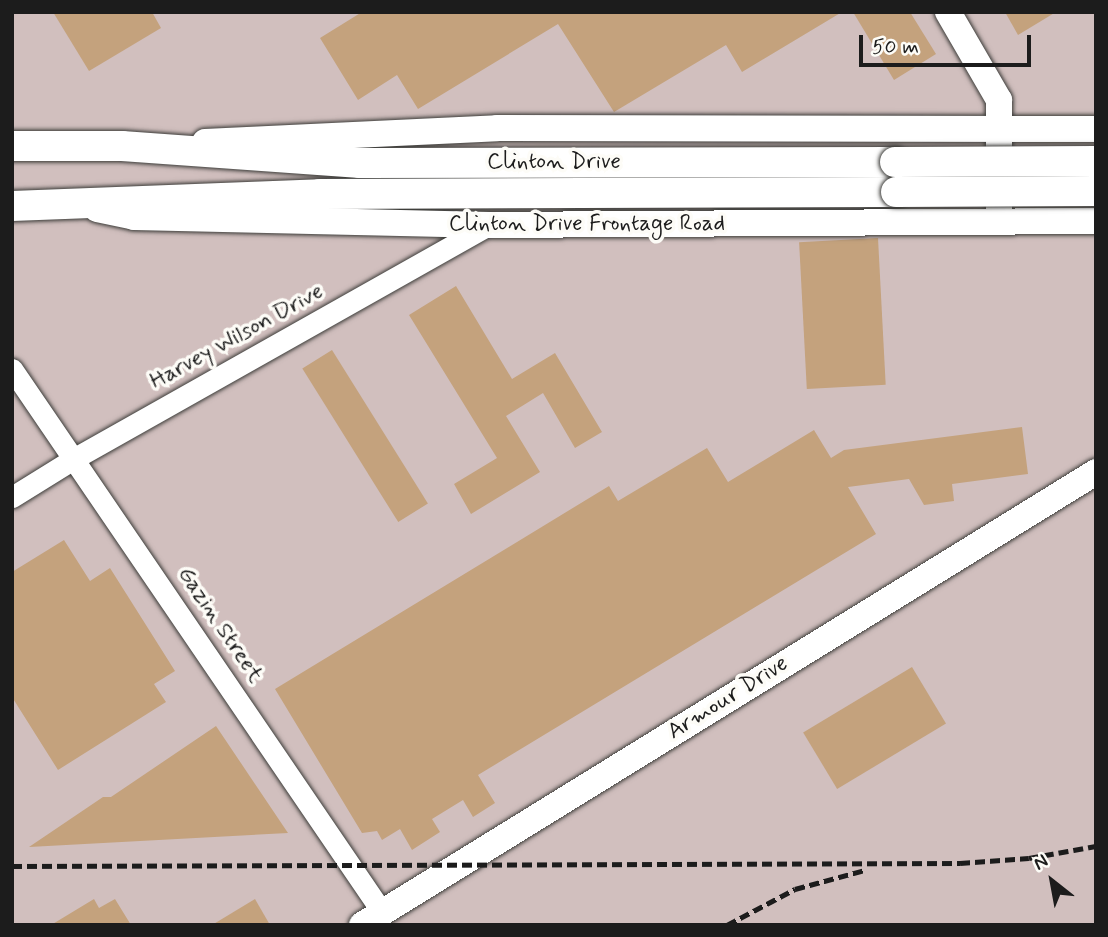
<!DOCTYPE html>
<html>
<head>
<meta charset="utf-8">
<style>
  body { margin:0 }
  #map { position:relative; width:1108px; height:937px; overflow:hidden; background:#f2efdc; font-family:Mynerve,sans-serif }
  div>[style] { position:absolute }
  .industrial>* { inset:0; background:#d1bfbe; transform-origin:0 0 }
  .building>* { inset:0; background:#c4a27d; transform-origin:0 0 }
  .roads { filter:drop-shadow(0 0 2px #3c3c39) drop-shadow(0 0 2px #3c3c39) }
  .minor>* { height:21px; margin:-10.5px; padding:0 10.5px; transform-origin:10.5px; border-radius:10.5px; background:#fff }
  .tertiary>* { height:26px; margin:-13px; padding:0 13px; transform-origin:13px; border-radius:13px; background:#fff }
  .secondary>* { height:30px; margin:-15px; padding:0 15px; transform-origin:15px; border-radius:15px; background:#fff }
  .rail>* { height:5px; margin-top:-2.5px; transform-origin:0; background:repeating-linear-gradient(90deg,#1c1c1c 0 10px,transparent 0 15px) }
  .bridges { filter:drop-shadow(0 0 2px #3c3c39) drop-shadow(0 0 2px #3c3c39) }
  .secondary-bridge>* { height:30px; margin:-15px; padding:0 15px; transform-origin:15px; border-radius:15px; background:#fff }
  span { translate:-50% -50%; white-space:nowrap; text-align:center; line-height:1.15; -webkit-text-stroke:7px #fdfcf7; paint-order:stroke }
  .street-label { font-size:23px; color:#1c1c1c }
  .frame { position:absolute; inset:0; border:14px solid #1c1c1c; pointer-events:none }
  .north { position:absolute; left:1017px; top:846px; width:70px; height:70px; -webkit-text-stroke:5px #fdfcf7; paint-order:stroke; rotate:329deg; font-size:19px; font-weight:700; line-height:28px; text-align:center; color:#1c1c1c }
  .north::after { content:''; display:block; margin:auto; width:24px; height:32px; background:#1c1c1c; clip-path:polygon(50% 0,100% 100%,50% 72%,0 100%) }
  .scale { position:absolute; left:859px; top:35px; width:172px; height:32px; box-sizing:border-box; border:4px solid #1c1c1c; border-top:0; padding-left:9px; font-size:21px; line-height:24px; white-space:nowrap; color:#1c1c1c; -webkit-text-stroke:5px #fdfcf7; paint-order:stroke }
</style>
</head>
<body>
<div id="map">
  <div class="industrial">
    <div style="left:12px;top:12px;width:1084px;height:913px"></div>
  </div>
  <div class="building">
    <div style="clip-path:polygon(53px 12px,152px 12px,161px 28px,89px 71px)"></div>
    <div style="clip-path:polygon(362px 12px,842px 12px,742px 72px,726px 45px,614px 112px,558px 24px,418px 109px,397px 75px,358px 100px,320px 38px)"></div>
    <div style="clip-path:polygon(853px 12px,910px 12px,936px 54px,894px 80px)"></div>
    <div style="clip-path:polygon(1005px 12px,1056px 12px,1018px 35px)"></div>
    <div style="left:878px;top:238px;width:147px;height:79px;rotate:87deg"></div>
    <div style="clip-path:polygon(456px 286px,512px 379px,555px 353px,602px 432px,575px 448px,543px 393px,506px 416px,540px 472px,471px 514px,454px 484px,497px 458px,409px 315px)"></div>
    <div style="left:332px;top:350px;width:181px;height:35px;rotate:58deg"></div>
    <div style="clip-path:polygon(1022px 427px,1028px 474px,952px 484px,954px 501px,924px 505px,909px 479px,848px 487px,876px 534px,478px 775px,495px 803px,473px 817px,463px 800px,432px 819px,440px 832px,412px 850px,400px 829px,382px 840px,377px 831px,362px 833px,275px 689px,609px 486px,618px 501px,707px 448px,728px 482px,814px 430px,831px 458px,844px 450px)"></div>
    <div style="clip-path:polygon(64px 540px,90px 581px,110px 568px,175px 671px,154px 684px,166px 702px,58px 770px,12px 697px,12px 572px)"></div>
    <div style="left:912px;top:667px;width:66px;height:127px;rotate:59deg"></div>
    <div style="clip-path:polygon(216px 726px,288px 833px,29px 847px,103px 797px,111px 797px)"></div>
    <div style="clip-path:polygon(94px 899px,99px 908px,115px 899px,131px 925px,51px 925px)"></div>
    <div style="clip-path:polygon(255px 899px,270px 925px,212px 925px)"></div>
  </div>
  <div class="roads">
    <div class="minor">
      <div style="left:12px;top:369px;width:657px;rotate:55.73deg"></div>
      <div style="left:12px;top:497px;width:74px;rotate:-31.8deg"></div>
      <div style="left:75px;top:458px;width:475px;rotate:-29.4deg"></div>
    </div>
    <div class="tertiary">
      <div style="left:948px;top:12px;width:102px;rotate:59.9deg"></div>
      <div style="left:999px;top:100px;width:113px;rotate:90deg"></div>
      <div style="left:205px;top:142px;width:292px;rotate:-2.7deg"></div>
      <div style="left:497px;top:128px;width:599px;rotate:0.1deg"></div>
      <div style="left:97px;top:209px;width:38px;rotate:12deg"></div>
      <div style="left:134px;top:217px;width:355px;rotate:1.3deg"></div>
      <div style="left:489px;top:225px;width:607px;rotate:-0.38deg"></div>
      <div style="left:362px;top:925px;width:863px;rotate:-31.68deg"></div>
    </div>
    <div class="secondary">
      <div style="left:12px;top:146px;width:110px"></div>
      <div style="left:122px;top:146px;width:239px;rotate:4.1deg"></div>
      <div style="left:360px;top:163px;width:535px;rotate:-0.11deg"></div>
      <div style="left:12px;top:206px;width:308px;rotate:-2.2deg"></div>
      <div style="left:320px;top:194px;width:576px;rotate:-0.2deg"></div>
    </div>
  </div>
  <div class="rail">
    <div style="left:12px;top:866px;width:948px;rotate:-0.18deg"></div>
    <div style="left:960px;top:863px;width:69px;rotate:-4.1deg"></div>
    <div style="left:1029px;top:858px;width:68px;rotate:-10.2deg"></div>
    <div style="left:727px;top:925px;width:77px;rotate:-27.9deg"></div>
    <div style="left:795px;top:889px;width:73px;rotate:-15.2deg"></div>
  </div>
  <div class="bridges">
    <div class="secondary-bridge">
      <div style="left:895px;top:162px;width:201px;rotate:-0.3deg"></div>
      <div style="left:896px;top:192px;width:200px;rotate:-0.3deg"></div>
    </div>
  </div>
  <div class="street-label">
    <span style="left:554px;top:162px">Clinton Drive</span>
    <span style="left:587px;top:224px">Clinton Drive Frontage Road</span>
    <span style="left:237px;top:337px;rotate:-29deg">Harvey Wilson Drive</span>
    <span style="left:220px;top:625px;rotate:56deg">Gazin Street</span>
    <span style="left:728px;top:698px;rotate:-32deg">Armour Drive</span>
  </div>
  <div class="frame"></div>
  <div class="north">N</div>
  <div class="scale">50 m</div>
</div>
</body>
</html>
